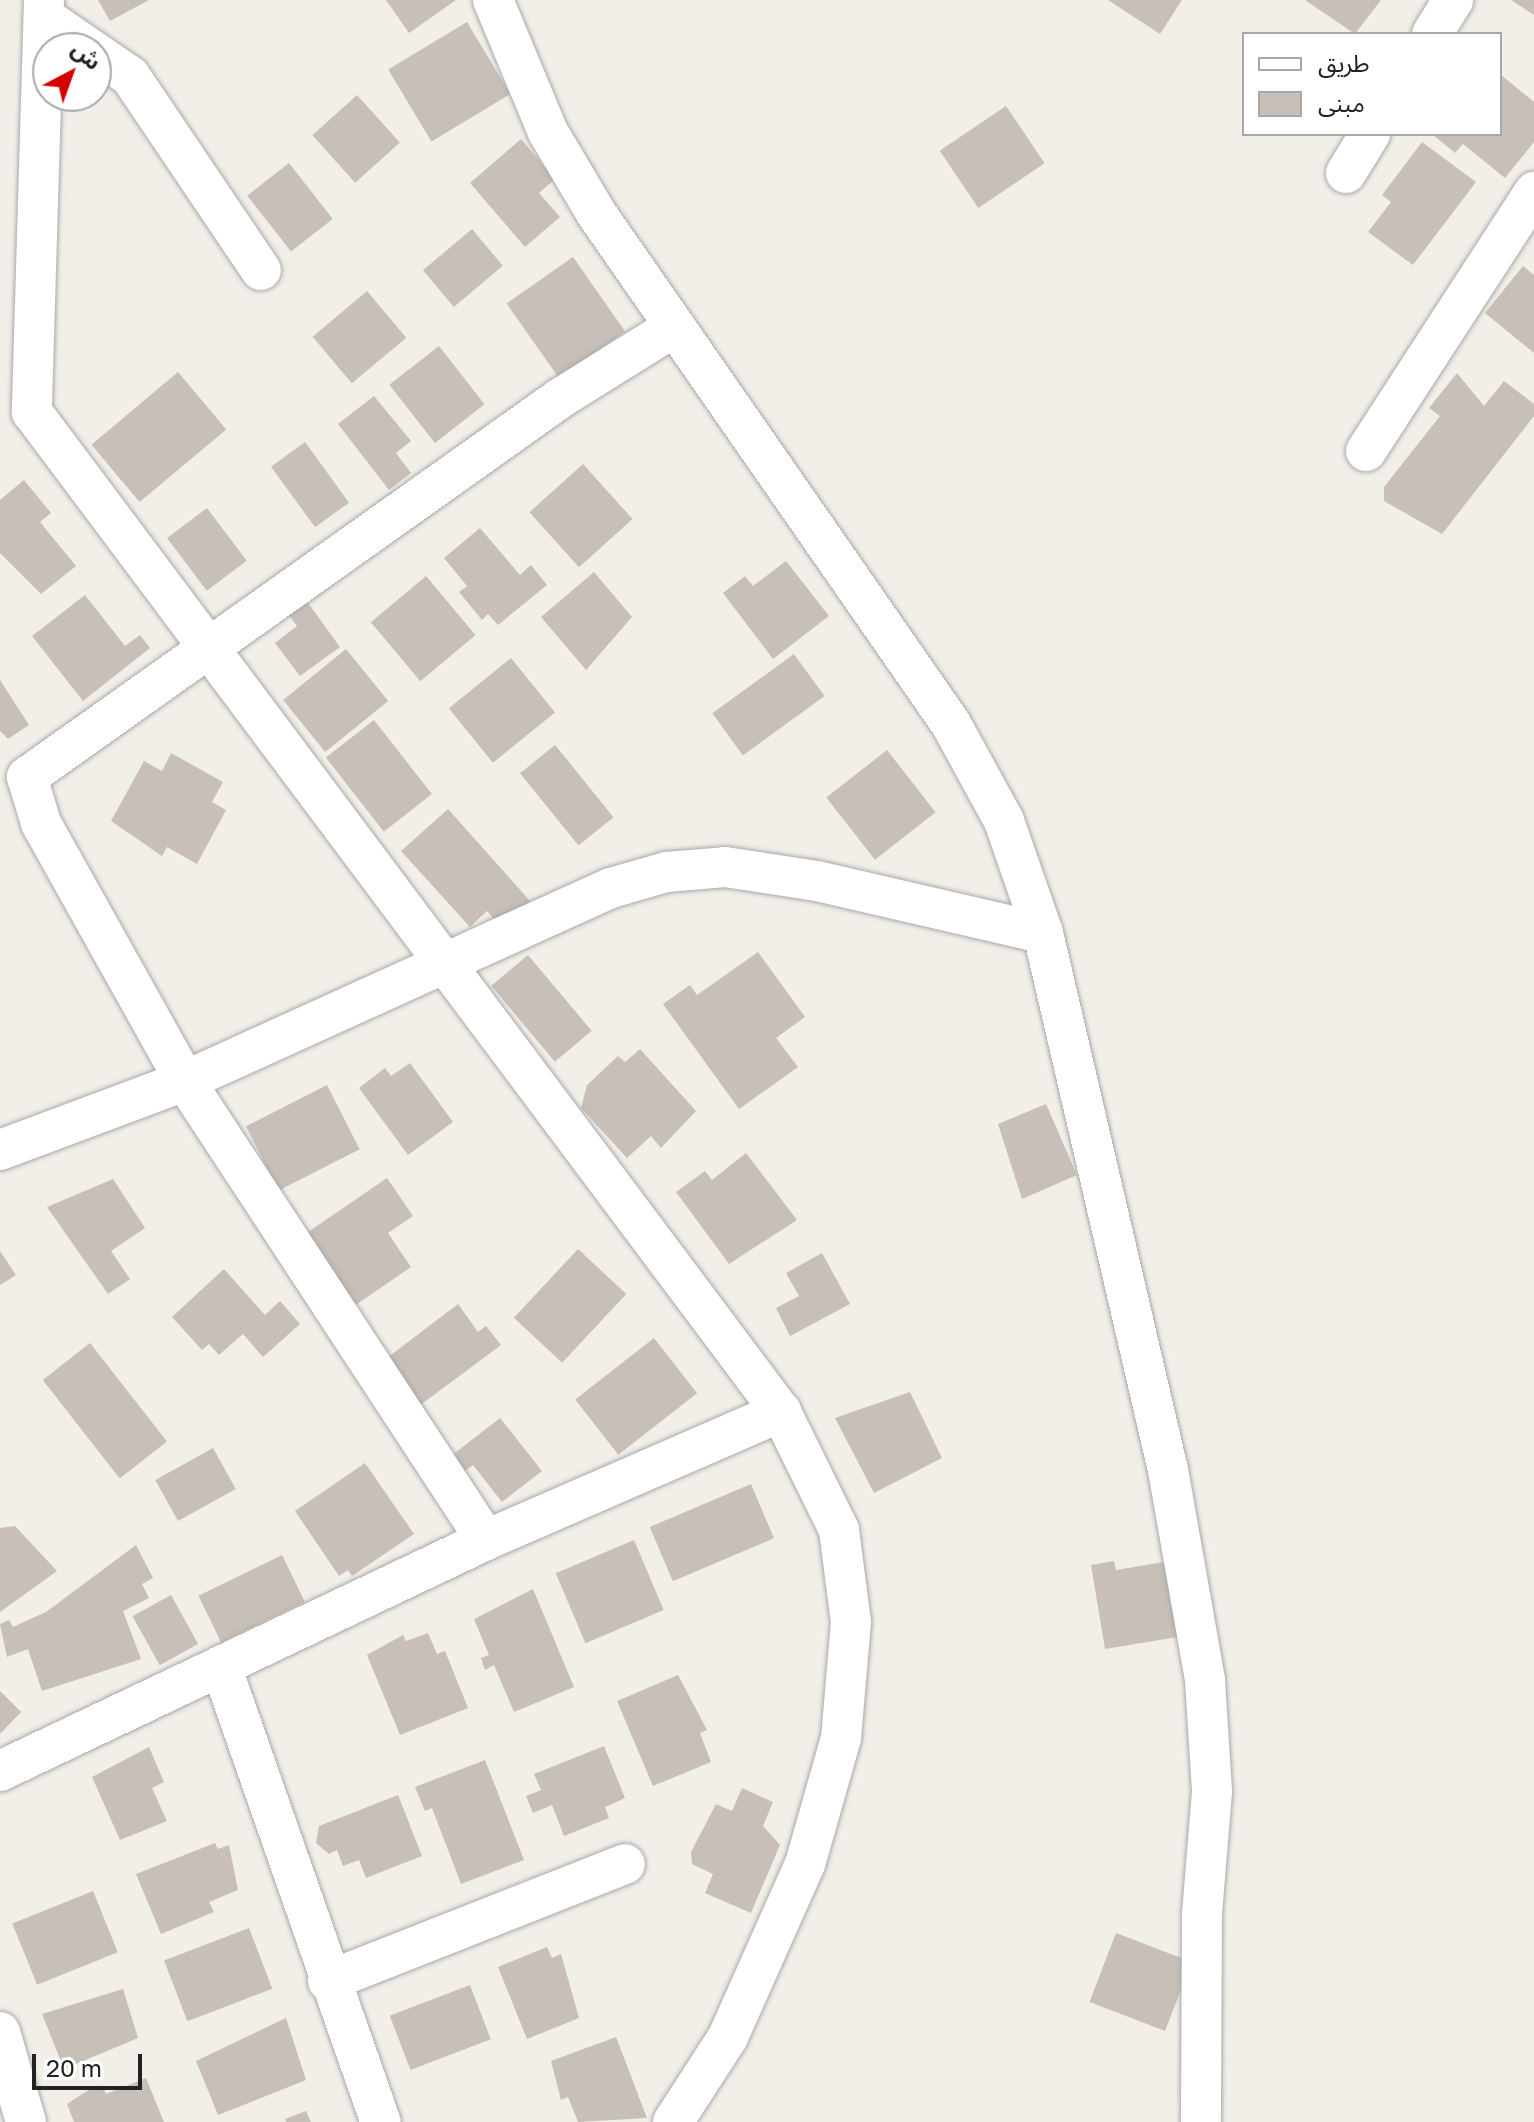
<!DOCTYPE html>
<html>
<head>
<meta charset="utf-8">
<style>
  body { margin:0 }
  #map { position:relative; width:1534px; height:2122px; overflow:hidden; background:#f2efe9; font-family:"Golos Text","Noto Sans Arabic",sans-serif }
  div>[style] { position:absolute }
  .building>* { inset:0; background:#c7bfb8; transform-origin:0 0 }
  .roads { filter:drop-shadow(0 0 2px #a9a9a9) drop-shadow(0 0 2px #a9a9a9) }
  .minor>* { height:40px; margin:-20px; padding:0 20px; transform-origin:20px; border-radius:20px; background:#fff }
  span { translate:-50% -50%; white-space:nowrap; text-align:center; line-height:1.15; -webkit-text-stroke:6px #fff; paint-order:stroke }
  .legend { position:absolute; left:1242px; top:32px; width:260px; height:104px; box-sizing:border-box; background:#fff; border:2px solid #a7a7a7; margin:0; padding:10px 14px; list-style:none; font-size:24px; color:#222 }
  .legend li { display:flex; align-items:center; gap:16px; height:40px }
  .legend b { width:40px; border:2px solid #a7a7a7 }
  .north { position:absolute; left:32px; top:32px; width:80px; height:80px; box-sizing:border-box; background:#fff; border:2px solid #a7a7a7; border-radius:50%; rotate:41deg; font-size:22px; font-weight:700; line-height:32px; text-align:center; color:#222 }
  .north::after { content:''; display:block; margin:auto; width:28px; height:36px; background:#d40000; clip-path:polygon(50% 0,100% 100%,50% 72%,0 100%) }
  .scale { position:absolute; left:32px; top:2054px; width:110px; height:36px; box-sizing:border-box; border:4px solid #222; border-top:0; padding-left:10px; font-size:24px; line-height:28px; white-space:nowrap; color:#222; -webkit-text-stroke:6px #fff; paint-order:stroke }
</style>
</head>
<body>
<div id="map">
  <div class="building">
    <div style="clip-path:polygon(98px 0,149px 0,110px 21px)"></div>
    <div style="clip-path:polygon(386px 0,456px 0,409px 33px)"></div>
    <div style="clip-path:polygon(1108px 0,1182px 0,1160px 34px)"></div>
    <div style="clip-path:polygon(1305px 0,1381px 0,1355px 34px)"></div>
    <div style="clip-path:polygon(1511px 0,1534px 0,1534px 15px)"></div>
    <div style="left:467px;top:22px;width:84px;height:92px;rotate:59deg"></div>
    <div style="clip-path:polygon(1500px 74px,1534px 102px,1534px 142px,1505px 178px,1463px 144px,1455px 153px,1432px 134px,1500px 134px)"></div>
    <div style="left:357px;top:95px;width:64px;height:60px;rotate:48deg"></div>
    <div style="left:1006px;top:106px;width:69px;height:80px;rotate:56deg"></div>
    <div style="clip-path:polygon(521px 139px,555px 179px,539px 193px,560px 217px,525px 247px,470px 183px)"></div>
    <div style="clip-path:polygon(1422px 142px,1476px 182px,1413px 265px,1368px 232px,1391px 202px,1382px 195px)"></div>
    <div style="left:289px;top:163px;width:71px;height:53px;rotate:52deg"></div>
    <div style="left:472px;top:229px;width:48px;height:64px;rotate:50deg"></div>
    <div style="left:573px;top:257px;width:91px;height:81px;rotate:55deg"></div>
    <div style="clip-path:polygon(1523px 266px,1534px 275px,1534px 353px,1485px 313px)"></div>
    <div style="left:367px;top:291px;width:61px;height:71px;rotate:50deg"></div>
    <div style="left:439px;top:346px;width:74px;height:63px;rotate:52deg"></div>
    <div style="left:178px;top:372px;width:75px;height:113px;rotate:50deg"></div>
    <div style="clip-path:polygon(1457px 373px,1484px 406px,1504px 381px,1534px 404px,1534px 416px,1442px 534px,1384px 501px,1384px 487px,1440px 416px,1429px 408px)"></div>
    <div style="clip-path:polygon(374px 396px,411px 441px,396px 453px,411px 473px,389px 490px,338px 424px)"></div>
    <div style="left:305px;top:442px;width:75px;height:42px;rotate:54deg"></div>
    <div style="left:583px;top:464px;width:74px;height:72px;rotate:48deg"></div>
    <div style="clip-path:polygon(24px 480px,51px 513px,40px 522px,76px 566px,41px 594px,0 553px,0 500px)"></div>
    <div style="left:207px;top:508px;width:66px;height:50px;rotate:53deg"></div>
    <div style="clip-path:polygon(480px 528px,520px 575px,531px 565px,547px 585px,498px 625px,488px 614px,482px 620px,459px 592px,467px 586px,444px 558px)"></div>
    <div style="clip-path:polygon(786px 561px,829px 616px,773px 659px,723px 593px,745px 576px,753px 586px)"></div>
    <div style="clip-path:polygon(594px 572px,632px 617px,586px 670px,541px 617px)"></div>
    <div style="left:426px;top:576px;width:77px;height:72px;rotate:50deg"></div>
    <div style="clip-path:polygon(85px 595px,125px 646px,140px 635px,150px 648px,83px 701px,32px 636px)"></div>
    <div style="clip-path:polygon(303px 596px,340px 647px,300px 676px,275px 643px,297px 626px,285px 610px)"></div>
    <div style="left:346px;top:649px;width:67px;height:81px;rotate:51deg"></div>
    <div style="left:794px;top:654px;width:52px;height:101px;rotate:54deg"></div>
    <div style="left:511px;top:658px;width:70px;height:80px;rotate:51deg"></div>
    <div style="clip-path:polygon(0 680px,29px 725px,8px 739px,0 731px)"></div>
    <div style="left:374px;top:720px;width:94px;height:61px;rotate:52deg"></div>
    <div style="left:555px;top:745px;width:93px;height:45px;rotate:51deg"></div>
    <div style="left:887px;top:750px;width:79px;height:77px;rotate:52deg"></div>
    <div style="clip-path:polygon(171px 753px,223px 782px,212px 802px,226px 810px,197px 864px,167px 847px,162px 856px,111px 821px,144px 761px,162px 771px)"></div>
    <div style="clip-path:polygon(448px 809px,530px 901px,501px 927px,487px 911px,470px 927px,401px 851px)"></div>
    <div style="clip-path:polygon(758px 952px,805px 1017px,776px 1038px,798px 1067px,739px 1109px,663px 1004px,690px 985px,697px 995px)"></div>
    <div style="left:528px;top:955px;width:99px;height:48px;rotate:50deg"></div>
    <div style="clip-path:polygon(640px 1049px,696px 1111px,661px 1148px,651px 1136px,627px 1158px,581px 1108px,587px 1085px,618px 1056px,625px 1062px)"></div>
    <div style="clip-path:polygon(410px 1063px,453px 1122px,408px 1155px,359px 1088px,385px 1068px,391px 1076px)"></div>
    <div style="left:327px;top:1085px;width:72px;height:91px;rotate:63deg"></div>
    <div style="clip-path:polygon(1046px 1104px,1077px 1175px,1022px 1199px,998px 1124px)"></div>
    <div style="clip-path:polygon(746px 1153px,797px 1220px,729px 1264px,676px 1192px,705px 1171px,712px 1180px)"></div>
    <div style="clip-path:polygon(387px 1178px,413px 1216px,388px 1233px,411px 1267px,344px 1313px,295px 1241px)"></div>
    <div style="clip-path:polygon(113px 1179px,145px 1228px,111px 1251px,130px 1279px,108px 1294px,47px 1207px)"></div>
    <div style="left:578px;top:1249px;width:66px;height:94px;rotate:43deg"></div>
    <div style="clip-path:polygon(0 1251px,16px 1275px,0 1285px)"></div>
    <div style="clip-path:polygon(822px 1253px,850px 1304px,790px 1336px,776px 1308px,799px 1296px,786px 1273px)"></div>
    <div style="clip-path:polygon(224px 1269px,265px 1315px,280px 1301px,300px 1324px,263px 1357px,243px 1334px,219px 1355px,209px 1344px,202px 1350px,172px 1317px)"></div>
    <div style="clip-path:polygon(458px 1304px,478px 1332px,486px 1326px,501px 1345px,419px 1406px,383px 1361px)"></div>
    <div style="left:654px;top:1338px;width:70px;height:100px;rotate:52deg"></div>
    <div style="left:90px;top:1343px;width:125px;height:60px;rotate:52deg"></div>
    <div style="clip-path:polygon(910px 1392px,942px 1458px,874px 1493px,835px 1418px)"></div>
    <div style="clip-path:polygon(500px 1418px,542px 1471px,502px 1502px,473px 1465px,454px 1479px,442px 1463px)"></div>
    <div style="left:213px;top:1448px;width:47px;height:66px;rotate:61deg"></div>
    <div style="clip-path:polygon(365px 1463px,414px 1534px,352px 1576px,348px 1570px,339px 1576px,295px 1511px)"></div>
    <div style="left:751px;top:1484px;width:59px;height:110px;rotate:67deg"></div>
    <div style="clip-path:polygon(15px 1526px,57px 1571px,0 1612px,0 1528px)"></div>
    <div style="left:634px;top:1540px;width:76px;height:85px;rotate:67deg"></div>
    <div style="clip-path:polygon(136px 1545px,153px 1578px,142px 1584px,149px 1598px,123px 1611px,141px 1659px,42px 1691px,28px 1649px,7px 1657px,0 1624px,9px 1620px,13px 1627px,46px 1612px)"></div>
    <div style="left:282px;top:1555px;width:52px;height:93px;rotate:64deg"></div>
    <div style="clip-path:polygon(1114px 1561px,1116px 1570px,1170px 1561px,1184px 1636px,1105px 1649px,1091px 1565px)"></div>
    <div style="clip-path:polygon(533px 1589px,574px 1687px,514px 1712px,494px 1665px,485px 1670px,481px 1658px,489px 1655px,474px 1619px)"></div>
    <div style="left:171px;top:1595px;width:56px;height:44px;rotate:61deg"></div>
    <div style="clip-path:polygon(428px 1633px,437px 1654px,445px 1651px,468px 1708px,400px 1735px,367px 1655px,403px 1635px,406px 1641px)"></div>
    <div style="clip-path:polygon(678px 1675px,707px 1730px,700px 1733px,711px 1762px,653px 1786px,617px 1701px)"></div>
    <div style="clip-path:polygon(0 1691px,21px 1712px,0 1734px)"></div>
    <div style="clip-path:polygon(604px 1746px,625px 1798px,605px 1807px,609px 1818px,564px 1836px,552px 1805px,533px 1813px,526px 1796px,541px 1790px,534px 1774px)"></div>
    <div style="clip-path:polygon(149px 1747px,164px 1782px,152px 1788px,167px 1821px,120px 1840px,92px 1777px)"></div>
    <div style="clip-path:polygon(485px 1760px,524px 1860px,461px 1884px,432px 1808px,425px 1811px,415px 1787px)"></div>
    <div style="clip-path:polygon(742px 1788px,773px 1802px,763px 1826px,780px 1845px,751px 1913px,705px 1893px,713px 1874px,692px 1864px,691px 1852px,716px 1804px,732px 1811px)"></div>
    <div style="clip-path:polygon(398px 1795px,422px 1856px,366px 1878px,359px 1860px,343px 1866px,337px 1850px,329px 1854px,316px 1843px,319px 1826px)"></div>
    <div style="clip-path:polygon(215px 1843px,218px 1849px,229px 1845px,238px 1890px,209px 1902px,214px 1912px,161px 1934px,136px 1874px)"></div>
    <div style="left:93px;top:1891px;width:66px;height:87px;rotate:68deg"></div>
    <div style="left:249px;top:1928px;width:65px;height:91px;rotate:69deg"></div>
    <div style="left:1116px;top:1933px;width:81px;height:74px;rotate:21deg"></div>
    <div style="clip-path:polygon(547px 1947px,552px 1958px,561px 1954px,579px 2018px,527px 2039px,498px 1967px)"></div>
    <div style="left:470px;top:1985px;width:58px;height:86px;rotate:69deg"></div>
    <div style="clip-path:polygon(123px 1989px,138px 2038px,64px 2069px,42px 2014px)"></div>
    <div style="clip-path:polygon(286px 2018px,306px 2080px,218px 2115px,196px 2061px)"></div>
    <div style="clip-path:polygon(616px 2037px,647px 2118px,578px 2122px,568px 2097px,561px 2100px,551px 2061px)"></div>
    <div style="clip-path:polygon(146px 2078px,164px 2122px,74px 2122px,67px 2104px,87px 2091px,102px 2085px,106px 2094px)"></div>
    <div style="clip-path:polygon(306px 2111px,311px 2122px,286px 2122px,285px 2119px)"></div>
  </div>
  <div class="roads">
    <div class="minor">
      <div style="left:44px;top:0;width:412px;rotate:91.7deg"></div>
      <div style="left:32px;top:412px;width:1249px;rotate:53.17deg"></div>
      <div style="left:781px;top:1412px;width:131px;rotate:63.8deg"></div>
      <div style="left:839px;top:1530px;width:93px;rotate:82.6deg"></div>
      <div style="left:851px;top:1622px;width:116px;rotate:94.9deg"></div>
      <div style="left:841px;top:1738px;width:131px;rotate:105.9deg"></div>
      <div style="left:805px;top:1864px;width:189px;rotate:114deg"></div>
      <div style="left:728px;top:2037px;width:101px;rotate:122.9deg"></div>
      <div style="left:493px;top:0;width:143px;rotate:67.4deg"></div>
      <div style="left:548px;top:132px;width:94px;rotate:59.3deg"></div>
      <div style="left:596px;top:213px;width:622px;rotate:55.21deg"></div>
      <div style="left:951px;top:724px;width:111px;rotate:61.3deg"></div>
      <div style="left:1004px;top:821px;width:119px;rotate:70.8deg"></div>
      <div style="left:1043px;top:933px;width:551px;rotate:76.9deg"></div>
      <div style="left:1168px;top:1470px;width:213px;rotate:80deg"></div>
      <div style="left:1205px;top:1680px;width:112px;rotate:86.4deg"></div>
      <div style="left:1212px;top:1792px;width:122px;rotate:94.7deg"></div>
      <div style="left:1202px;top:1914px;width:208px;rotate:90.3deg"></div>
      <div style="left:44px;top:17px;width:104px;rotate:34.5deg"></div>
      <div style="left:130px;top:76px;width:234px;rotate:56deg"></div>
      <div style="left:1432px;top:34px;width:40px;rotate:-58deg"></div>
      <div style="left:1346px;top:173px;width:46px;rotate:-58.4deg"></div>
      <div style="left:1366px;top:451px;width:309px;rotate:-57deg"></div>
      <div style="left:0;top:1150px;width:197px;rotate:-20.5deg"></div>
      <div style="left:185px;top:1081px;width:468px;rotate:-24.4deg"></div>
      <div style="left:611px;top:888px;width:57px;rotate:-16.2deg"></div>
      <div style="left:666px;top:872px;width:59px;rotate:-4.8deg"></div>
      <div style="left:725px;top:867px;width:93px;rotate:8.7deg"></div>
      <div style="left:817px;top:881px;width:232px;rotate:13deg"></div>
      <div style="left:486px;top:1540px;width:549px;rotate:-123.26deg"></div>
      <div style="left:185px;top:1081px;width:295px;rotate:-119.2deg"></div>
      <div style="left:41px;top:823px;width:48px;rotate:-106.9deg"></div>
      <div style="left:27px;top:777px;width:656px;rotate:-35.39deg"></div>
      <div style="left:562px;top:397px;width:132px;rotate:-32deg"></div>
      <div style="left:221px;top:1666px;width:483px;rotate:70.7deg"></div>
      <div style="left:0;top:1771px;width:538px;rotate:-25.42deg"></div>
      <div style="left:486px;top:1540px;width:322px;rotate:-23.5deg"></div>
      <div style="left:328px;top:1981px;width:319px;rotate:-21.5deg"></div>
      <div style="left:0;top:2032px;width:94px;rotate:73.9deg"></div>
    </div>
  </div>
  <ul class="legend">
  <li><b style="height:10px;background:#fff"></b>طريق</li>
  <li><b style="height:22px;background:#c7bfb8"></b>مبنى</li>
  </ul>
  <div class="north">ش</div>
  <div class="scale">20 m</div>
</div>
</body>
</html>
